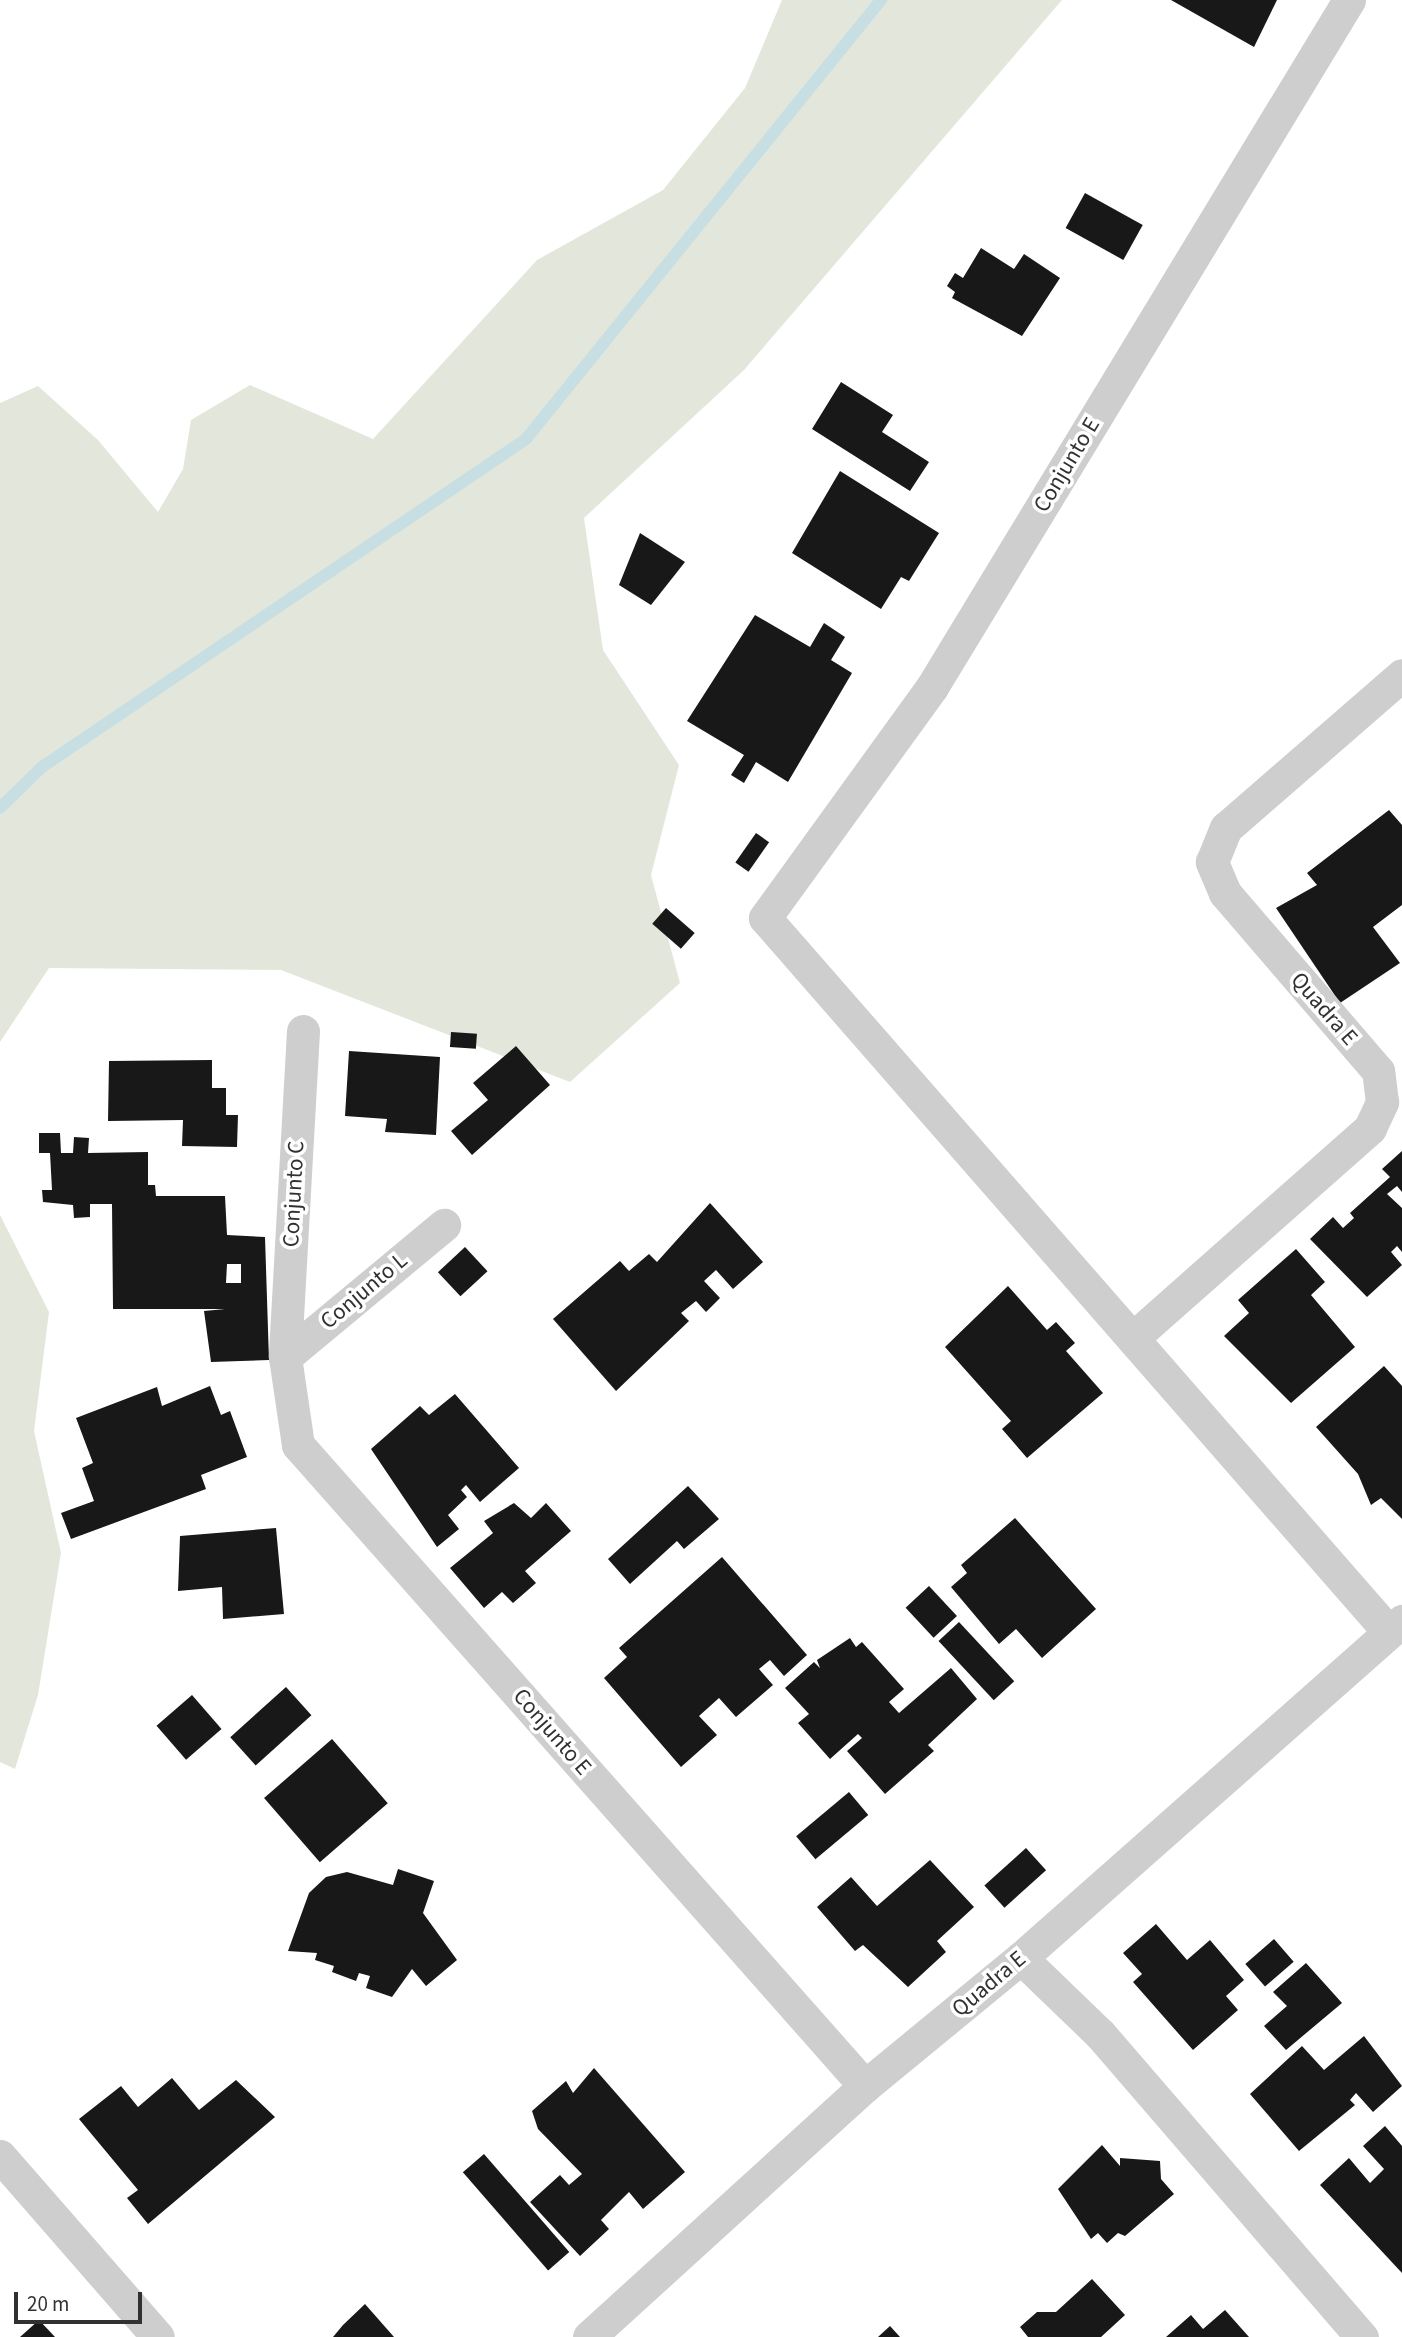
<!DOCTYPE html>
<html>
<head>
<meta charset="utf-8">
<style>
  body { margin:0 }
  #map { position:relative; width:1402px; height:2337px; overflow:hidden; background:#fff; font-family:"Source Sans 3",sans-serif }
  div>[style] { position:absolute }
  .green>* { inset:0; background:#e3e7db }
  .stream>* { height:12px; margin:-6px; padding:0 6px; transform-origin:6px; border-radius:6px; background:#c7dfe3 }
  .building>* { inset:0; background:#181818; transform-origin:0 0 }
  .minor>* { height:33px; margin:-16.5px; padding:0 16.5px; transform-origin:16.5px; border-radius:16.5px; background:#cecece }
  span { translate:-50% -50%; white-space:nowrap; text-align:center; line-height:1.15; -webkit-text-stroke:7px #fff; paint-order:stroke }
  .street-label { font-size:23px; color:#313131 }
  .scale { position:absolute; left:14px; top:2292px; width:128px; height:32px; box-sizing:border-box; border:4px solid #313131; border-top:0; padding-left:9px; font-size:21px; line-height:24px; white-space:nowrap; color:#313131; -webkit-text-stroke:5px #fff; paint-order:stroke }
</style>
</head>
<body>
<div id="map">
  <div class="green">
    <div style="clip-path:polygon(782px 0,1062px 0,744px 370px,584px 518px,603px 650px,679px 765px,651px 875px,680px 983px,570px 1082px,281px 970px,49px 968px,0 1042px,0 403px,38px 386px,98px 440px,158px 512px,183px 469px,191px 420px,250px 385px,373px 439px,537px 260px,663px 190px,745px 88px)"></div>
    <div style="clip-path:polygon(0 1215px,49px 1312px,34px 1431px,61px 1553px,38px 1695px,15px 1769px,0 1762px)"></div>
  </div>
  <div class="stream">
    <div style="left:0;top:808px;width:59px;rotate:-44.3deg"></div>
    <div style="left:42px;top:767px;width:585px;rotate:-34.12deg"></div>
    <div style="left:526px;top:439px;width:565px;rotate:-51.04deg"></div>
  </div>
  <div class="building">
    <div style="clip-path:polygon(1171px 0,1277px 0,1254px 47px)"></div>
    <div style="left:1085px;top:193px;width:66px;height:40px;rotate:29deg"></div>
    <div style="clip-path:polygon(981px 248px,1014px 269px,1024px 254px,1060px 278px,1022px 336px,952px 298px,955px 292px,947px 286px,955px 273px,963px 278px)"></div>
    <div style="clip-path:polygon(841px 382px,893px 415px,882px 432px,929px 462px,910px 491px,812px 429px)"></div>
    <div style="clip-path:polygon(840px 471px,939px 533px,909px 581px,901px 577px,881px 609px,792px 553px)"></div>
    <div style="clip-path:polygon(640px 533px,685px 562px,651px 605px,619px 585px)"></div>
    <div style="clip-path:polygon(755px 615px,810px 647px,824px 623px,845px 637px,831px 660px,852px 673px,788px 782px,756px 762px,744px 783px,731px 775px,744px 755px,687px 721px)"></div>
    <div style="clip-path:polygon(1389px 810px,1402px 825px,1402px 905px,1373px 927px,1400px 963px,1340px 1003px,1276px 908px,1317px 885px,1307px 873px)"></div>
    <div style="left:756px;top:833px;width:16px;height:36px;rotate:35deg"></div>
    <div style="left:666px;top:908px;width:38px;height:21px;rotate:41deg"></div>
    <div style="left:451px;top:1032px;width:26px;height:15px;rotate:4deg"></div>
    <div style="clip-path:polygon(516px 1046px,550px 1085px,472px 1155px,451px 1131px,488px 1100px,473px 1083px)"></div>
    <div style="clip-path:polygon(349px 1051px,440px 1057px,436px 1135px,385px 1132px,387px 1119px,345px 1116px)"></div>
    <div style="clip-path:polygon(212px 1060px,212px 1088px,226px 1088px,226px 1115px,238px 1115px,237px 1147px,182px 1146px,183px 1120px,108px 1121px,109px 1061px)"></div>
    <div style="clip-path:polygon(evenodd,39px 1133px,60px 1133px,61px 1153px,73px 1153px,74px 1137px,89px 1138px,88px 1153px,148px 1152px,148px 1185px,155px 1185px,156px 1196px,225px 1196px,227px 1235px,265px 1237px,269px 1360px,211px 1362px,204px 1311px,225px 1309px,113px 1309px,112px 1204px,90px 1204px,90px 1217px,74px 1218px,73px 1205px,43px 1202px,42px 1190px,52px 1190px,50px 1153px,39px 1153px,39px 1133px,227px 1264px,241px 1264px,241px 1283px,226px 1283px,227px 1264px)"></div>
    <div style="clip-path:polygon(1402px 1151px,1402px 1192px,1397px 1186px,1387px 1194px,1402px 1208px,1402px 1252px,1397px 1246px,1391px 1252px,1402px 1265px,1367px 1297px,1310px 1239px,1333px 1217px,1343px 1228px,1354px 1218px,1350px 1213px,1390px 1177px,1382px 1169px)"></div>
    <div style="clip-path:polygon(710px 1203px,763px 1262px,733px 1289px,716px 1270px,704px 1281px,720px 1298px,706px 1312px,696px 1301px,681px 1313px,689px 1321px,616px 1391px,553px 1319px,620px 1261px,629px 1271px,649px 1254px,657px 1262px)"></div>
    <div style="left:465px;top:1247px;width:33px;height:37px;rotate:47deg"></div>
    <div style="clip-path:polygon(1296px 1249px,1325px 1282px,1311px 1295px,1355px 1347px,1291px 1403px,1224px 1336px,1249px 1313px,1238px 1300px)"></div>
    <div style="clip-path:polygon(1008px 1286px,1047px 1330px,1056px 1322px,1075px 1343px,1066px 1351px,1103px 1393px,1027px 1458px,1002px 1429px,1011px 1421px,945px 1347px)"></div>
    <div style="clip-path:polygon(1384px 1366px,1402px 1386px,1402px 1519px,1381px 1498px,1371px 1505px,1358px 1474px,1316px 1427px)"></div>
    <div style="clip-path:polygon(210px 1386px,221px 1415px,230px 1411px,247px 1457px,201px 1475px,206px 1489px,71px 1539px,61px 1513px,94px 1501px,82px 1468px,93px 1463px,76px 1418px,157px 1387px,162px 1406px)"></div>
    <div style="clip-path:polygon(455px 1394px,519px 1468px,480px 1502px,466px 1485px,461px 1490px,467px 1497px,448px 1515px,459px 1529px,437px 1547px,371px 1449px,420px 1406px,429px 1415px)"></div>
    <div style="clip-path:polygon(688px 1486px,719px 1519px,684px 1549px,677px 1541px,630px 1584px,608px 1559px)"></div>
    <div style="clip-path:polygon(514px 1503px,531px 1518px,546px 1503px,571px 1531px,525px 1571px,536px 1583px,513px 1603px,502px 1592px,484px 1608px,450px 1568px,493px 1533px,484px 1521px)"></div>
    <div style="clip-path:polygon(1015px 1518px,1096px 1609px,1042px 1658px,1016px 1629px,999px 1644px,951px 1587px,967px 1573px,961px 1565px)"></div>
    <div style="clip-path:polygon(276px 1528px,284px 1614px,223px 1619px,222px 1587px,178px 1591px,180px 1536px)"></div>
    <div style="clip-path:polygon(722px 1557px,807px 1655px,784px 1676px,770px 1660px,759px 1669px,773px 1685px,736px 1717px,719px 1698px,699px 1716px,717px 1735px,681px 1767px,604px 1678px,627px 1657px,619px 1648px)"></div>
    <div style="left:929px;top:1586px;width:41px;height:32px;rotate:47deg"></div>
    <div style="left:959px;top:1622px;width:81px;height:28px;rotate:47deg"></div>
    <div style="clip-path:polygon(850px 1638px,856px 1647px,862px 1642px,904px 1689px,889px 1702px,899px 1713px,951px 1668px,977px 1699px,928px 1745px,934px 1751px,885px 1794px,847px 1751px,862px 1738px,858px 1734px,830px 1759px,798px 1723px,809px 1714px,785px 1688px,814px 1662px,820px 1668px,817px 1660px)"></div>
    <div style="left:286px;top:1687px;width:38px;height:75px;rotate:48deg"></div>
    <div style="left:192px;top:1695px;width:45px;height:47px;rotate:49deg"></div>
    <div style="left:332px;top:1739px;width:85px;height:90px;rotate:49deg"></div>
    <div style="left:849px;top:1792px;width:30px;height:69px;rotate:50deg"></div>
    <div style="left:1026px;top:1848px;width:30px;height:56px;rotate:48deg"></div>
    <div style="clip-path:polygon(930px 1860px,974px 1907px,937px 1941px,946px 1952px,908px 1987px,863px 1945px,855px 1951px,817px 1907px,851px 1877px,877px 1906px)"></div>
    <div style="clip-path:polygon(398px 1869px,434px 1881px,423px 1913px,457px 1960px,426px 1986px,412px 1969px,392px 1997px,366px 1988px,370px 1976px,359px 1973px,356px 1981px,332px 1972px,334px 1966px,315px 1960px,317px 1953px,288px 1951px,309px 1893px,326px 1877px,347px 1872px,393px 1885px)"></div>
    <div style="clip-path:polygon(1156px 1924px,1187px 1960px,1210px 1940px,1244px 1980px,1226px 1996px,1238px 2010px,1193px 2050px,1133px 1982px,1142px 1974px,1123px 1953px)"></div>
    <div style="left:1274px;top:1939px;width:30px;height:38px;rotate:49deg"></div>
    <div style="clip-path:polygon(1306px 1963px,1342px 2003px,1286px 2050px,1264px 2026px,1287px 2006px,1273px 1992px)"></div>
    <div style="clip-path:polygon(1364px 2036px,1402px 2086px,1373px 2112px,1356px 2093px,1350px 2100px,1355px 2105px,1299px 2151px,1250px 2094px,1302px 2046px,1324px 2070px)"></div>
    <div style="clip-path:polygon(594px 2068px,685px 2172px,643px 2209px,629px 2192px,601px 2220px,609px 2229px,580px 2256px,530px 2202px,560px 2175px,569px 2185px,582px 2174px,538px 2129px,532px 2111px,566px 2081px,573px 2093px)"></div>
    <div style="clip-path:polygon(172px 2078px,199px 2110px,236px 2080px,275px 2117px,148px 2224px,127px 2198px,138px 2190px,79px 2119px,121px 2086px,138px 2107px)"></div>
    <div style="clip-path:polygon(1385px 2126px,1402px 2146px,1402px 2273px,1320px 2185px,1349px 2158px,1370px 2183px,1384px 2169px,1363px 2146px)"></div>
    <div style="clip-path:polygon(1102px 2145px,1120px 2166px,1120px 2158px,1160px 2161px,1161px 2179px,1174px 2194px,1125px 2236px,1118px 2233px,1107px 2243px,1098px 2233px,1091px 2239px,1058px 2189px)"></div>
    <div style="left:484px;top:2154px;width:130px;height:28px;rotate:49deg"></div>
    <div style="clip-path:polygon(1092px 2279px,1125px 2315px,1101px 2337px,1028px 2337px,1020px 2327px,1037px 2312px,1056px 2312px)"></div>
    <div style="clip-path:polygon(365px 2304px,394px 2337px,333px 2337px,343px 2325px)"></div>
    <div style="clip-path:polygon(1225px 2310px,1249px 2337px,1166px 2337px,1191px 2315px,1203px 2329px)"></div>
    <div style="clip-path:polygon(39px 2320px,55px 2337px,20px 2337px)"></div>
    <div style="clip-path:polygon(890px 2326px,900px 2337px,878px 2337px)"></div>
  </div>
  <div class="minor">
    <div style="left:1349px;top:0;width:804px;rotate:121.26deg"></div>
    <div style="left:932px;top:687px;width:285px;rotate:125.9deg"></div>
    <div style="left:765px;top:918px;width:948px;rotate:48.85deg"></div>
    <div style="left:303px;top:1031px;width:326px;rotate:93.2deg"></div>
    <div style="left:285px;top:1357px;width:89px;rotate:81.6deg"></div>
    <div style="left:298px;top:1445px;width:856px;rotate:48.51deg"></div>
    <div style="left:1134px;top:1337px;width:315px;rotate:-41.5deg"></div>
    <div style="left:1370px;top:1128px;width:29px;rotate:-65deg"></div>
    <div style="left:1382px;top:1102px;width:31px;rotate:-97deg"></div>
    <div style="left:1378px;top:1071px;width:235px;rotate:-130.7deg"></div>
    <div style="left:1225px;top:893px;width:34px;rotate:-113deg"></div>
    <div style="left:1212px;top:862px;width:37px;rotate:-68deg"></div>
    <div style="left:1226px;top:828px;width:233px;rotate:-41deg"></div>
    <div style="left:285px;top:1357px;width:207px;rotate:-39.7deg"></div>
    <div style="left:1021px;top:1958px;width:110px;rotate:43.9deg"></div>
    <div style="left:1100px;top:2034px;width:401px;rotate:49.2deg"></div>
    <div style="left:0;top:2156px;width:240px;rotate:48.9deg"></div>
    <div style="left:589px;top:2337px;width:373px;rotate:-42.3deg"></div>
    <div style="left:865px;top:2086px;width:202px;rotate:-39.4deg"></div>
    <div style="left:1021px;top:1958px;width:509px;rotate:-41.49deg"></div>
  </div>
  <div class="street-label">
    <span style="left:1067px;top:465px;rotate:-59deg">Conjunto E</span>
    <span style="left:1324px;top:1009px;rotate:49deg">Quadra E</span>
    <span style="left:294px;top:1194px;rotate:-87deg">Conjunto C</span>
    <span style="left:364px;top:1291px;rotate:-40deg">Conjunto L</span>
    <span style="left:552px;top:1732px;rotate:49deg">Conjunto E</span>
    <span style="left:989px;top:1984px;rotate:-40deg">Quadra E</span>
  </div>
  <div class="scale">20 m</div>
</div>
</body>
</html>
